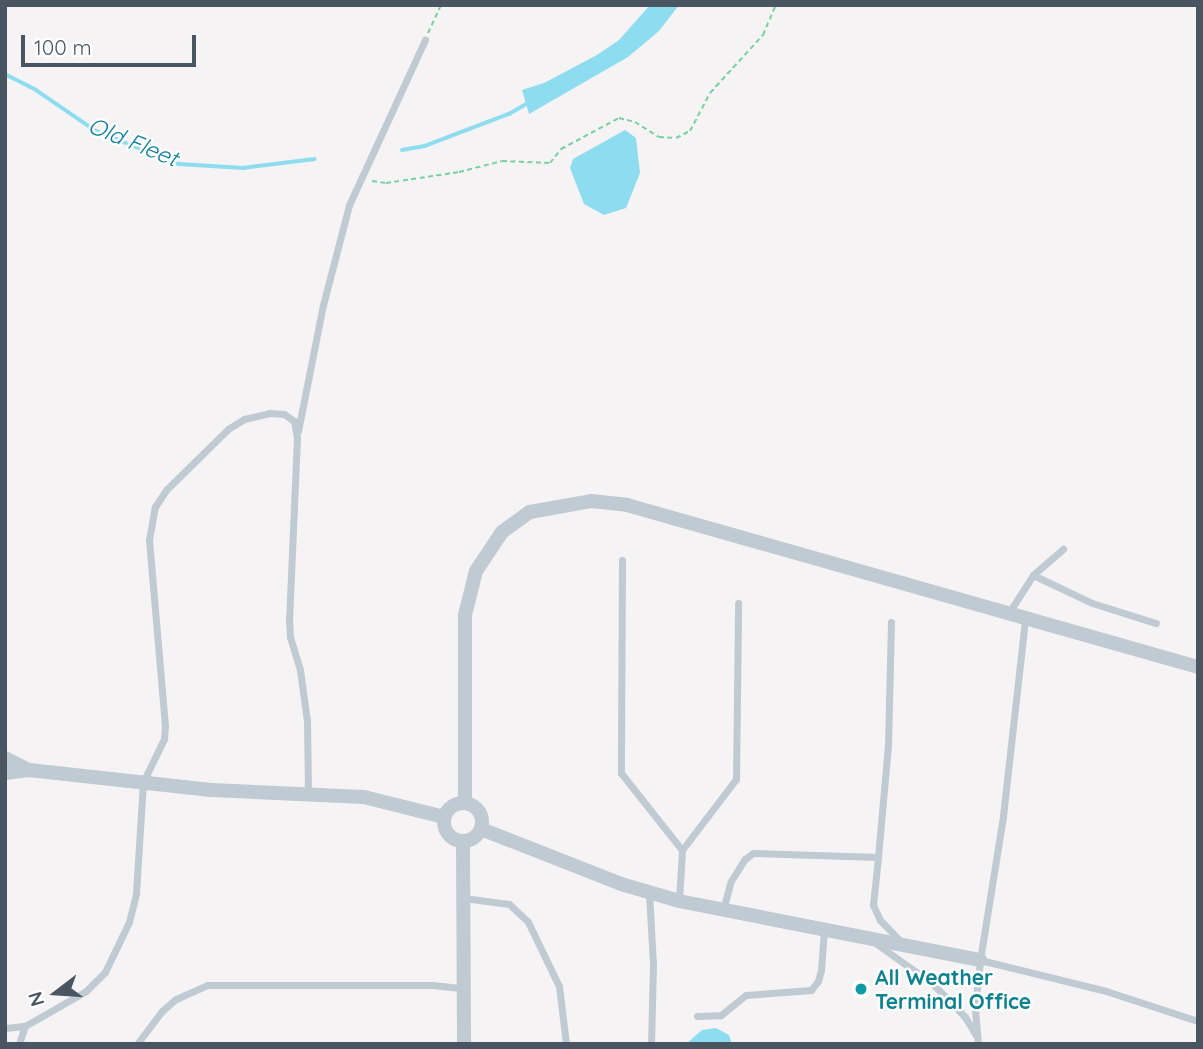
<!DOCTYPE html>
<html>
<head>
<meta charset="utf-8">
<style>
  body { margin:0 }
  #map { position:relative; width:1203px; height:1049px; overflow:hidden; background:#f5f3f3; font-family:Quicksand,sans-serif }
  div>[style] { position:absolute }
  .water>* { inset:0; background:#8edcef }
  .stream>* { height:3.5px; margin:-1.75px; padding:0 1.75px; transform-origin:1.75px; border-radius:1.75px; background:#8edcef }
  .path>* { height:2px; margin-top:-1px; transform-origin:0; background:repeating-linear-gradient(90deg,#78d1a4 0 5px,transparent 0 8.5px) }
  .service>* { height:7px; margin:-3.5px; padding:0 3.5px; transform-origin:3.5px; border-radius:3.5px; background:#c0cad2 }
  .minor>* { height:14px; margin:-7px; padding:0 7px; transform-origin:7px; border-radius:7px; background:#c0cad2 }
  .minor>.ring { margin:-7px; padding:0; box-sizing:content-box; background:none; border:14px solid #c0cad2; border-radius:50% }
  .dots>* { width:19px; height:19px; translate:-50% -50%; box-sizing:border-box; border:4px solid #fff; border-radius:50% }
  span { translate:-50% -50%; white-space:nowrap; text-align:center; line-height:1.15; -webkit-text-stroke:5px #fff; paint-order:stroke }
  .culture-label { font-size:21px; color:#0d838f; font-weight:700 }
  .left { translate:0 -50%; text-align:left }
  .water-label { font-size:23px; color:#0a7f9c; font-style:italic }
  .frame { position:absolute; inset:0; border:7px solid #495661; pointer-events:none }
  .north { position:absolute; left:21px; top:958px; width:70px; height:70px; -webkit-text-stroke:5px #fff; paint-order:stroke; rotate:253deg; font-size:19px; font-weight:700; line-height:28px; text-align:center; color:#495661 }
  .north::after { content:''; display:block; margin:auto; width:24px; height:32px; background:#495661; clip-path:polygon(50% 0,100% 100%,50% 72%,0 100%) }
  .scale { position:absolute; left:21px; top:35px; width:175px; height:32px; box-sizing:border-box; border:4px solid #495661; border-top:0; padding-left:9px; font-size:21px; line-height:24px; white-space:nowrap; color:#495661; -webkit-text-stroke:5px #fff; paint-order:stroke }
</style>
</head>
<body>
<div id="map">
  <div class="water">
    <div style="clip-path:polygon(650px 5px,679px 5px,659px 31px,628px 57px,529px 114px,522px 90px,544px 83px,597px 55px,619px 40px)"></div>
    <div style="clip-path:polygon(625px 130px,636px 138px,640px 173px,626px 208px,604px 215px,584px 204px,570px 168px,573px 159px)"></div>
    <div style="clip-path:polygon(716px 1028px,729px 1035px,732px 1044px,686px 1044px,702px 1030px)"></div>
  </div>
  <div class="stream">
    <div style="left:5px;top:74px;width:35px;rotate:27deg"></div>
    <div style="left:36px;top:90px;width:73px;rotate:34.3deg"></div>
    <div style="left:96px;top:131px;width:89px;rotate:21.7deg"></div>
    <div style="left:179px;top:164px;width:64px;rotate:3.6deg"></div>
    <div style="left:243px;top:168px;width:72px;rotate:-7.2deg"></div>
    <div style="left:402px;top:150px;width:23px;rotate:-10deg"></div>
    <div style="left:425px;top:146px;width:90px;rotate:-20.9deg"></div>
    <div style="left:509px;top:114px;width:22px;rotate:-30deg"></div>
  </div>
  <div class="path">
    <div style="left:428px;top:33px;width:31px;rotate:-65deg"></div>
    <div style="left:372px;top:181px;width:14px;rotate:8deg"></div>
    <div style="left:386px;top:183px;width:74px;rotate:-8.6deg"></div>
    <div style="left:459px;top:172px;width:44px;rotate:-14.3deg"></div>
    <div style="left:502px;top:161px;width:48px;rotate:2.4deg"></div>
    <div style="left:550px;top:163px;width:18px;rotate:-52deg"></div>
    <div style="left:561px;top:149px;width:66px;rotate:-28.1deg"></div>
    <div style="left:619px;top:118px;width:16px;rotate:14deg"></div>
    <div style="left:635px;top:122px;width:28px;rotate:32deg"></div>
    <div style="left:659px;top:137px;width:17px;rotate:3deg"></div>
    <div style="left:676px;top:138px;width:16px;rotate:-27deg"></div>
    <div style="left:690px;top:131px;width:43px;rotate:-62.2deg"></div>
    <div style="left:710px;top:93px;width:79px;rotate:-47.6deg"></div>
    <div style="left:763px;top:35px;width:33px;rotate:-67deg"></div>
  </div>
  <div class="service">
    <div style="left:298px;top:431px;width:128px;rotate:-78.8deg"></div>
    <div style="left:323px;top:305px;width:103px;rotate:-75.4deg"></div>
    <div style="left:349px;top:205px;width:182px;rotate:-65.3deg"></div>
    <div style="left:622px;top:560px;width:213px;rotate:90.3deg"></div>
    <div style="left:621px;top:773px;width:98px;rotate:51.6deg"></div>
    <div style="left:682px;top:850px;width:51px;rotate:93.4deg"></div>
    <div style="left:1033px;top:575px;width:65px;rotate:25.4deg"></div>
    <div style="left:1092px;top:603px;width:67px;rotate:17.4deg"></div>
    <div style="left:1008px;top:614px;width:46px;rotate:-57.3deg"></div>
    <div style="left:1033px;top:575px;width:40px;rotate:-41deg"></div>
    <div style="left:682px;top:850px;width:89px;rotate:-52.7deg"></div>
    <div style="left:736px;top:779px;width:176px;rotate:-89.3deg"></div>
    <div style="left:878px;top:857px;width:48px;rotate:95.9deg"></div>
    <div style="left:873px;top:905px;width:17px;rotate:65deg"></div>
    <div style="left:880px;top:920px;width:28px;rotate:46deg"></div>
    <div style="left:649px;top:893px;width:71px;rotate:86.8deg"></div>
    <div style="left:653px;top:964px;width:80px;rotate:91.4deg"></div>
    <div style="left:464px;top:898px;width:45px;rotate:7.6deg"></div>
    <div style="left:509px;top:904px;width:26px;rotate:43deg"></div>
    <div style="left:528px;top:922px;width:71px;rotate:64.2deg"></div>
    <div style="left:559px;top:986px;width:58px;rotate:83.1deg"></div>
    <div style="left:723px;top:910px;width:30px;rotate:-75deg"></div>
    <div style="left:731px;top:881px;width:26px;rotate:-58deg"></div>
    <div style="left:745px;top:859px;width:10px;rotate:-37deg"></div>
    <div style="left:753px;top:853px;width:125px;rotate:1.8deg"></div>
    <div style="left:878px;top:857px;width:112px;rotate:-84.9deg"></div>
    <div style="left:888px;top:745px;width:123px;rotate:-88.6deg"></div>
    <div style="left:878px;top:945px;width:67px;rotate:35.3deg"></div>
    <div style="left:933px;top:984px;width:46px;rotate:45.9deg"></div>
    <div style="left:965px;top:1017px;width:21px;rotate:59deg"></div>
    <div style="left:980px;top:960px;width:130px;rotate:13.8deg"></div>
    <div style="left:1106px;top:991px;width:97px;rotate:18.1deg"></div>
    <div style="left:697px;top:1016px;width:24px;rotate:-2deg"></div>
    <div style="left:721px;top:1015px;width:32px;rotate:-39deg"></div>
    <div style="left:746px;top:995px;width:65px;rotate:-4.4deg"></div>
    <div style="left:811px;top:990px;width:11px;rotate:-52deg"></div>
    <div style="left:818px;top:981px;width:11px;rotate:-75deg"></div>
    <div style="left:821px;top:970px;width:40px;rotate:-85.7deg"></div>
    <div style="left:5px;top:1028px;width:20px;rotate:-6deg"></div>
    <div style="left:19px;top:1044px;width:19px;rotate:-72deg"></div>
    <div style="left:25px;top:1026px;width:70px;rotate:-29.8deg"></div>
    <div style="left:86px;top:991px;width:27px;rotate:-45deg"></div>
    <div style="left:105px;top:972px;width:55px;rotate:-64.4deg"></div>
    <div style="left:129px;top:922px;width:30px;rotate:-76deg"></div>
    <div style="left:136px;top:893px;width:111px;rotate:-86.4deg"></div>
    <div style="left:143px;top:782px;width:48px;rotate:-64deg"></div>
    <div style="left:164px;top:739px;width:13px;rotate:-86deg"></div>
    <div style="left:165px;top:726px;width:187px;rotate:-94.9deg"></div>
    <div style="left:149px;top:540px;width:34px;rotate:-80deg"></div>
    <div style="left:155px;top:507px;width:20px;rotate:-57deg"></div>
    <div style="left:166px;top:490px;width:87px;rotate:-44.5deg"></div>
    <div style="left:228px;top:429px;width:19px;rotate:-32deg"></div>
    <div style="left:244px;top:419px;width:26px;rotate:-13deg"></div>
    <div style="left:269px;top:413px;width:15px;rotate:4deg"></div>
    <div style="left:284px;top:414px;width:12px;rotate:35deg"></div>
    <div style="left:294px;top:421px;width:17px;rotate:80deg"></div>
    <div style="left:297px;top:438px;width:180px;rotate:92.5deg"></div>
    <div style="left:289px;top:618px;width:19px;rotate:87deg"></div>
    <div style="left:290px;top:637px;width:34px;rotate:73deg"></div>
    <div style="left:300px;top:670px;width:51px;rotate:82.2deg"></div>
    <div style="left:307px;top:721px;width:73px;rotate:89.2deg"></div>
    <div style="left:137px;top:1044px;width:41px;rotate:-52.9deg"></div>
    <div style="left:162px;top:1011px;width:18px;rotate:-41deg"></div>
    <div style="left:176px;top:999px;width:34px;rotate:-24deg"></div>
    <div style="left:207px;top:985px;width:225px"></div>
    <div style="left:432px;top:985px;width:31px;rotate:6deg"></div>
    <div style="left:978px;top:1044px;width:37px;rotate:-95deg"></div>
    <div style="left:975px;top:1007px;width:47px;rotate:-83.9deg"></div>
    <div style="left:980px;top:960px;width:146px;rotate:-80.9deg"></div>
    <div style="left:1003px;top:816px;width:198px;rotate:-83.6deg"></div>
  </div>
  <div class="minor">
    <div style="left:5px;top:758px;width:27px;rotate:27deg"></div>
    <div style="left:5px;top:773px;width:24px;rotate:-7deg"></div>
    <div style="left:29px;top:770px;width:183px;rotate:6.3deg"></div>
    <div style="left:211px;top:790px;width:153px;rotate:2.6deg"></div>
    <div style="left:364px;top:797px;width:82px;rotate:14deg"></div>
    <div class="ring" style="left:444px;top:803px;width:24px;height:24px"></div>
    <div style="left:465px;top:803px;width:188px;rotate:-90deg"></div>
    <div style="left:465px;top:615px;width:45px;rotate:-76deg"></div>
    <div style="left:476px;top:571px;width:47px;rotate:-56.3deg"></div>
    <div style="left:502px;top:532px;width:34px;rotate:-36deg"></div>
    <div style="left:530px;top:512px;width:62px;rotate:-10.2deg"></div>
    <div style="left:591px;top:501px;width:36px;rotate:6deg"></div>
    <div style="left:627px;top:505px;width:594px;rotate:15.84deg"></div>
    <div style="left:481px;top:829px;width:150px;rotate:21.4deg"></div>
    <div style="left:621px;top:884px;width:60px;rotate:16.3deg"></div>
    <div style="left:679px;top:901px;width:307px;rotate:11.1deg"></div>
    <div style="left:463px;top:842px;width:202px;rotate:89.7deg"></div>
  </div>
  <div class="dots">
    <div style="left:861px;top:989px;background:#0f9aa8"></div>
  </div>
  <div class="culture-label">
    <span class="left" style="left:875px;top:989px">All Weather<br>Terminal Office</span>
  </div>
  <div class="water-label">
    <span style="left:133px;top:142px;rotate:22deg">Old Fleet</span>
  </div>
  <div class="frame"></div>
  <div class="north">N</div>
  <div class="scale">100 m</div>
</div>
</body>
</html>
